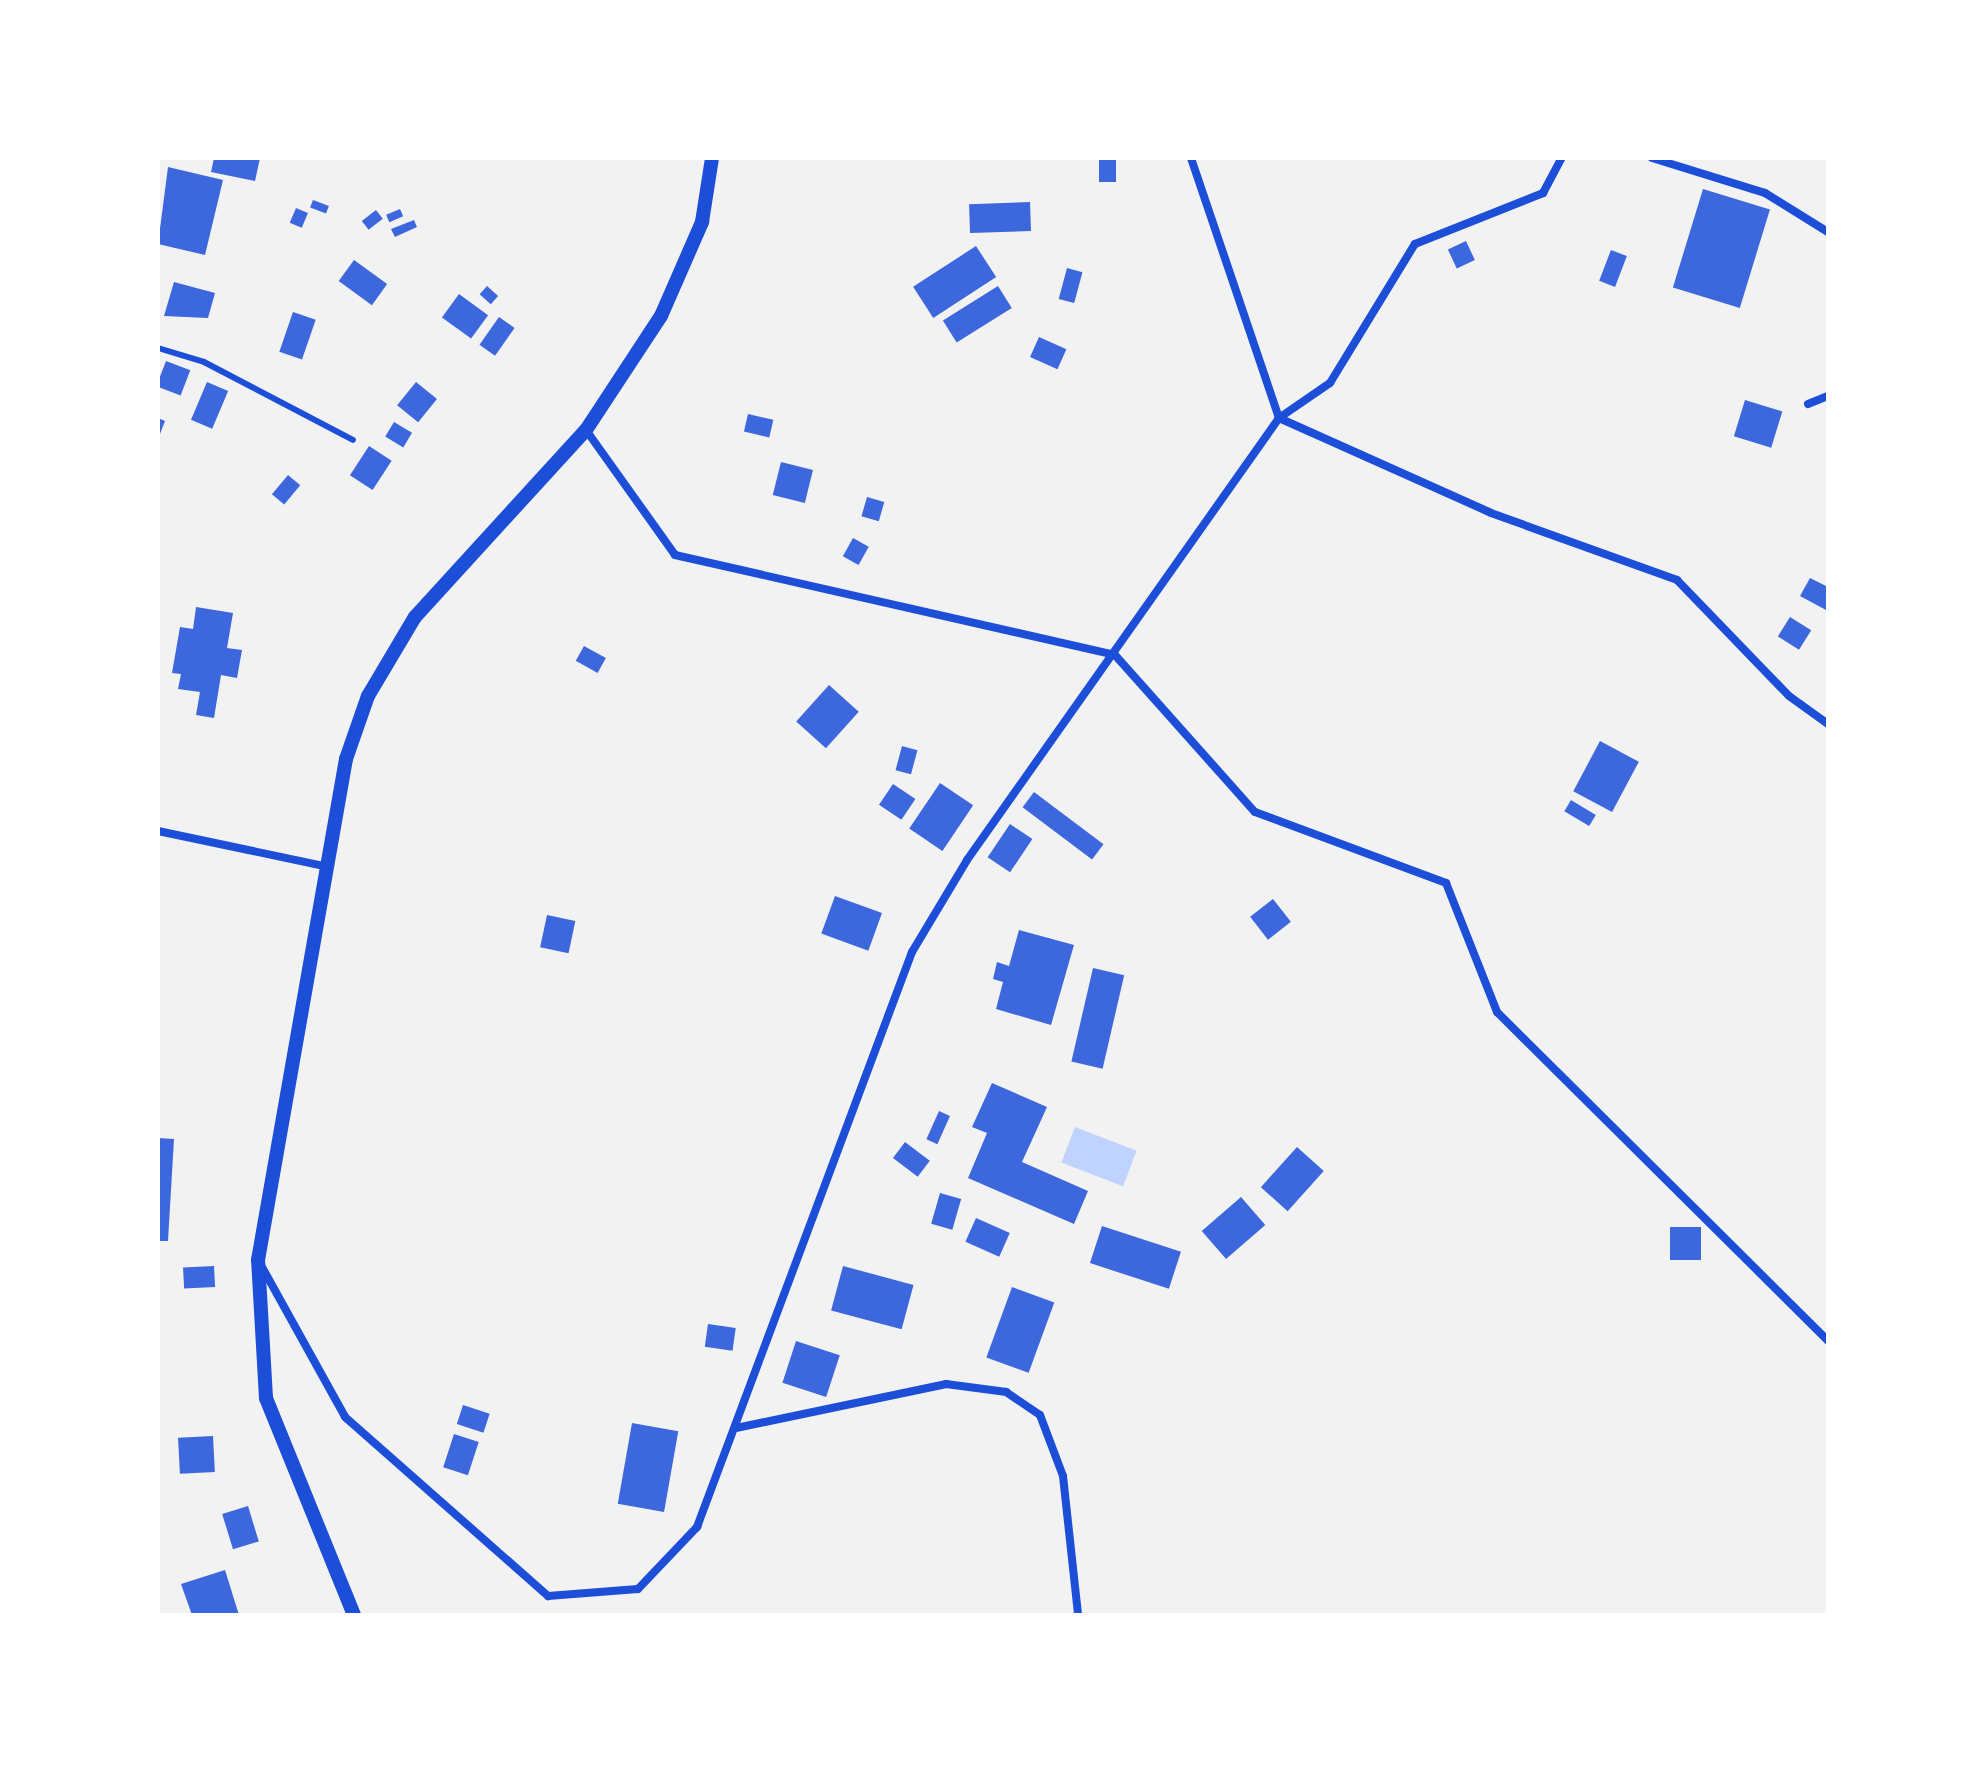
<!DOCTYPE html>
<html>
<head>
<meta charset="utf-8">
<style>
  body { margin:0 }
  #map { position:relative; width:1986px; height:1773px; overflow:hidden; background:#f2f2f2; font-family:Commissioner,sans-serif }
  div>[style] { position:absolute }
  .water>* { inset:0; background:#bfd3fe; transform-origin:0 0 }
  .building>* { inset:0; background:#3d67dc; transform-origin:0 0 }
  .service>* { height:6px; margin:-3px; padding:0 3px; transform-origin:3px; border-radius:3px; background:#1d4ed8 }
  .minor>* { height:8px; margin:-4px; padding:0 4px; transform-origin:4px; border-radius:4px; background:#1d4ed8 }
  .tertiary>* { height:14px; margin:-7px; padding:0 7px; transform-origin:7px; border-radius:7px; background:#1d4ed8 }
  span { translate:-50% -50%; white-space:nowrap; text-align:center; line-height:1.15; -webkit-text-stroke:7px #fff; paint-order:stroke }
  .frame { position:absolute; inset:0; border:160px solid #fff; pointer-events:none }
</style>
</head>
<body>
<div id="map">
  <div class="water">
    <div style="left:1075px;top:1127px;width:66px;height:38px;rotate:21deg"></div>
  </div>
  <div class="building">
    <div style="clip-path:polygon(214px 158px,260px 158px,255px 181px,211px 172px)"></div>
    <div style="left:1099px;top:158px;width:17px;height:24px"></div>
    <div style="clip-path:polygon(168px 167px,223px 180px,205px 255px,158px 244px)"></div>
    <div style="left:1703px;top:189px;width:70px;height:103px;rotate:17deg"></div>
    <div style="left:313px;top:200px;width:17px;height:8px;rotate:21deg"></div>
    <div style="left:1030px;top:202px;width:29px;height:61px;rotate:88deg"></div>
    <div style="left:296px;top:208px;width:13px;height:16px;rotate:23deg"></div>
    <div style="left:400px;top:209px;width:8px;height:15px;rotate:67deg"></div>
    <div style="left:376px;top:210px;width:11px;height:18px;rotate:52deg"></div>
    <div style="clip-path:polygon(414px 220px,417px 227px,395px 237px,391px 229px)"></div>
    <div style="left:1466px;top:241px;width:21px;height:20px;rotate:65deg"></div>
    <div style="left:976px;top:246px;width:37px;height:75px;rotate:57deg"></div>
    <div style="left:1611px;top:250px;width:17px;height:33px;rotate:21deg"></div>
    <div style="left:354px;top:260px;width:41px;height:26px;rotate:36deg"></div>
    <div style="left:1067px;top:268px;width:16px;height:32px;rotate:15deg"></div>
    <div style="clip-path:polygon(174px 282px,215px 293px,208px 318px,164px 316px)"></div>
    <div style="left:487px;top:286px;width:15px;height:11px;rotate:42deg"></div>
    <div style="left:998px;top:286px;width:26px;height:65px;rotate:58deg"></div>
    <div style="left:459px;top:294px;width:36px;height:29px;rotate:36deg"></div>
    <div style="left:293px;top:312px;width:24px;height:42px;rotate:19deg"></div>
    <div style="left:499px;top:317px;width:19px;height:34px;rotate:35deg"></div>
    <div style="left:1039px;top:337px;width:30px;height:22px;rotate:24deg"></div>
    <div style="left:166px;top:361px;width:26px;height:27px;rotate:21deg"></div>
    <div style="left:207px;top:382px;width:23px;height:41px;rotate:23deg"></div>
    <div style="left:416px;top:382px;width:27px;height:30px;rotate:39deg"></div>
    <div style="left:1745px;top:400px;width:39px;height:38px;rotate:17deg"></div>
    <div style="left:748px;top:414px;width:26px;height:18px;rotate:13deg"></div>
    <div style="clip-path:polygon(158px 418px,165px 421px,158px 439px)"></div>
    <div style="left:394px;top:422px;width:21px;height:17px;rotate:31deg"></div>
    <div style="left:369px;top:446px;width:27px;height:35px;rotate:33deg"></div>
    <div style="left:781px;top:462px;width:33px;height:34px;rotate:14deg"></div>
    <div style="left:288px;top:475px;width:16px;height:25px;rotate:40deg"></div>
    <div style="left:867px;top:497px;width:18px;height:20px;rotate:16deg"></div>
    <div style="left:853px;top:538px;width:18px;height:21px;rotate:29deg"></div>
    <div style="clip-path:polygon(1810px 578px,1828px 587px,1826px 610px,1800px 596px)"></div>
    <div style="clip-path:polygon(196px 607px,233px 613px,227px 648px,242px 650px,237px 678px,221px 675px,214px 718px,196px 715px,200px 692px,178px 689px,181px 674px,172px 673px,180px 627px,193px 629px)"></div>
    <div style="left:1790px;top:617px;width:25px;height:23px;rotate:32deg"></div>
    <div style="left:584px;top:646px;width:25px;height:17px;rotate:29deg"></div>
    <div style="left:829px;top:685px;width:40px;height:49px;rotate:42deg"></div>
    <div style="left:1600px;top:741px;width:44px;height:57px;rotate:28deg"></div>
    <div style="left:902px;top:746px;width:16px;height:25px;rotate:15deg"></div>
    <div style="left:940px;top:783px;width:40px;height:55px;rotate:34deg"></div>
    <div style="left:893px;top:784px;width:27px;height:25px;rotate:34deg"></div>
    <div style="left:1034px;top:792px;width:87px;height:19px;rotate:37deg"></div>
    <div style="left:1571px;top:800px;width:29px;height:13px;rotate:31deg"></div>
    <div style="left:1010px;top:824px;width:27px;height:40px;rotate:34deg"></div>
    <div style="left:835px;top:896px;width:50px;height:40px;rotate:20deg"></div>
    <div style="left:1273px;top:899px;width:29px;height:29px;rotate:52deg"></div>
    <div style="left:547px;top:915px;width:29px;height:33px;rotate:12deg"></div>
    <div style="clip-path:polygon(1019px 930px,1074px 945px,1051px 1025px,996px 1009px,1003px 982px,993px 979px,997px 962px,1009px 966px)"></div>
    <div style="left:1093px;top:968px;width:32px;height:96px;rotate:13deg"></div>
    <div style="clip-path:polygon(992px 1083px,1047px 1107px,1022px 1162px,1088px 1191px,1074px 1224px,968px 1178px,987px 1133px,972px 1127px)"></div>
    <div style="left:939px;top:1111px;width:12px;height:31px;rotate:24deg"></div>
    <div style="clip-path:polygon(158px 1138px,174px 1139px,168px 1241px,158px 1241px)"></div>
    <div style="left:905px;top:1142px;width:31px;height:20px;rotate:37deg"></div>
    <div style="left:1297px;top:1147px;width:36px;height:54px;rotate:42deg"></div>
    <div style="left:940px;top:1193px;width:22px;height:32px;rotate:16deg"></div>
    <div style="left:1241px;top:1197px;width:37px;height:52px;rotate:49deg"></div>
    <div style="left:976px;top:1218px;width:37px;height:26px;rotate:24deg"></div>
    <div style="left:1102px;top:1226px;width:83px;height:39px;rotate:18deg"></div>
    <div style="left:1670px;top:1227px;width:31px;height:33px"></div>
    <div style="left:214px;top:1266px;width:21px;height:31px;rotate:87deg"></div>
    <div style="left:843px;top:1266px;width:73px;height:46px;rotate:15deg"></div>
    <div style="left:1012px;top:1287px;width:45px;height:75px;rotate:20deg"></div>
    <div style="left:708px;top:1324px;width:28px;height:23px;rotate:8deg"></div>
    <div style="left:796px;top:1341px;width:46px;height:44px;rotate:18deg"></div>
    <div style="left:463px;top:1405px;width:28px;height:20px;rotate:18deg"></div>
    <div style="left:632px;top:1423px;width:47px;height:82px;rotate:10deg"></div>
    <div style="left:454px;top:1434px;width:26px;height:35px;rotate:18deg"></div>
    <div style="left:213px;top:1436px;width:36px;height:35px;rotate:87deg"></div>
    <div style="left:248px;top:1506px;width:37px;height:27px;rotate:73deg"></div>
    <div style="clip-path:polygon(225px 1570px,239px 1615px,192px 1615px,181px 1584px)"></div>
  </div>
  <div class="service">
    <div style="left:158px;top:348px;width:48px;rotate:16.9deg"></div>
    <div style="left:204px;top:362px;width:168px;rotate:27.6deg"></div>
  </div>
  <div class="minor">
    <div style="left:1652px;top:158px;width:118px;rotate:17.2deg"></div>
    <div style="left:1765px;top:193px;width:74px;rotate:31.8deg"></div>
    <div style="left:1808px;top:404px;width:22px;rotate:-22deg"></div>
    <div style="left:1279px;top:418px;width:232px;rotate:24.1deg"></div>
    <div style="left:1491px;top:513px;width:198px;rotate:19.8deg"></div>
    <div style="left:1677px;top:580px;width:161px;rotate:46deg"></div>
    <div style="left:1789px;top:696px;width:48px;rotate:35.7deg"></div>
    <div style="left:1279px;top:418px;width:62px;rotate:-34.5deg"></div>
    <div style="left:1330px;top:383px;width:163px;rotate:-58.6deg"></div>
    <div style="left:1415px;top:244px;width:138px;rotate:-21.7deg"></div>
    <div style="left:1543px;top:193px;width:40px;rotate:-62deg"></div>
    <div style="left:586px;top:430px;width:153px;rotate:54.5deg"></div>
    <div style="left:675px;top:555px;width:451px;rotate:12.8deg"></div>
    <div style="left:1115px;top:655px;width:210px;rotate:48.3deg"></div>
    <div style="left:1255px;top:812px;width:204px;rotate:20.4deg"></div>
    <div style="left:1446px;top:883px;width:139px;rotate:68.4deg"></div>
    <div style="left:1497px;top:1012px;width:467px;rotate:44.8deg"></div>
    <div style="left:158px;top:831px;width:175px;rotate:11.9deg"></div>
    <div style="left:262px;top:1267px;width:171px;rotate:61deg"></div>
    <div style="left:345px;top:1417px;width:271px;rotate:41.4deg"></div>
    <div style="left:548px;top:1596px;width:90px;rotate:-4.4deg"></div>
    <div style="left:638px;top:1589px;width:86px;rotate:-46.4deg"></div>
    <div style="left:697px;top:1527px;width:614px;rotate:-69.5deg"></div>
    <div style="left:912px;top:952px;width:107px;rotate:-59.1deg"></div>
    <div style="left:967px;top:860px;width:541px;rotate:-54.78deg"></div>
    <div style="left:1279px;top:418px;width:274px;rotate:-108.7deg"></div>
    <div style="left:736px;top:1428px;width:215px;rotate:-11.8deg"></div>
    <div style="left:946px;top:1384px;width:61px;rotate:7.6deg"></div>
    <div style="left:1006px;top:1392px;width:41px;rotate:34.1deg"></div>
    <div style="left:1040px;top:1415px;width:65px;rotate:69.3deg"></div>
    <div style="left:1063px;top:1476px;width:140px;rotate:83.8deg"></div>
  </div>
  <div class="tertiary">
    <div style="left:354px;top:1615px;width:234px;rotate:-112.1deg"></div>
    <div style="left:266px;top:1398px;width:138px;rotate:-93.3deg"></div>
    <div style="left:258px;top:1260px;width:509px;rotate:-80.04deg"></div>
    <div style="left:346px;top:759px;width:67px;rotate:-70.8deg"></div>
    <div style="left:368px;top:696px;width:92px;rotate:-59.3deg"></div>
    <div style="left:415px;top:617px;width:253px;rotate:-47.6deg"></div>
    <div style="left:586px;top:430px;width:136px;rotate:-56.7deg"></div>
    <div style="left:661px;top:316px;width:103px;rotate:-66.4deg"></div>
    <div style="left:702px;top:222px;width:65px;rotate:-81.1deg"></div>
  </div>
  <div class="frame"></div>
</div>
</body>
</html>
